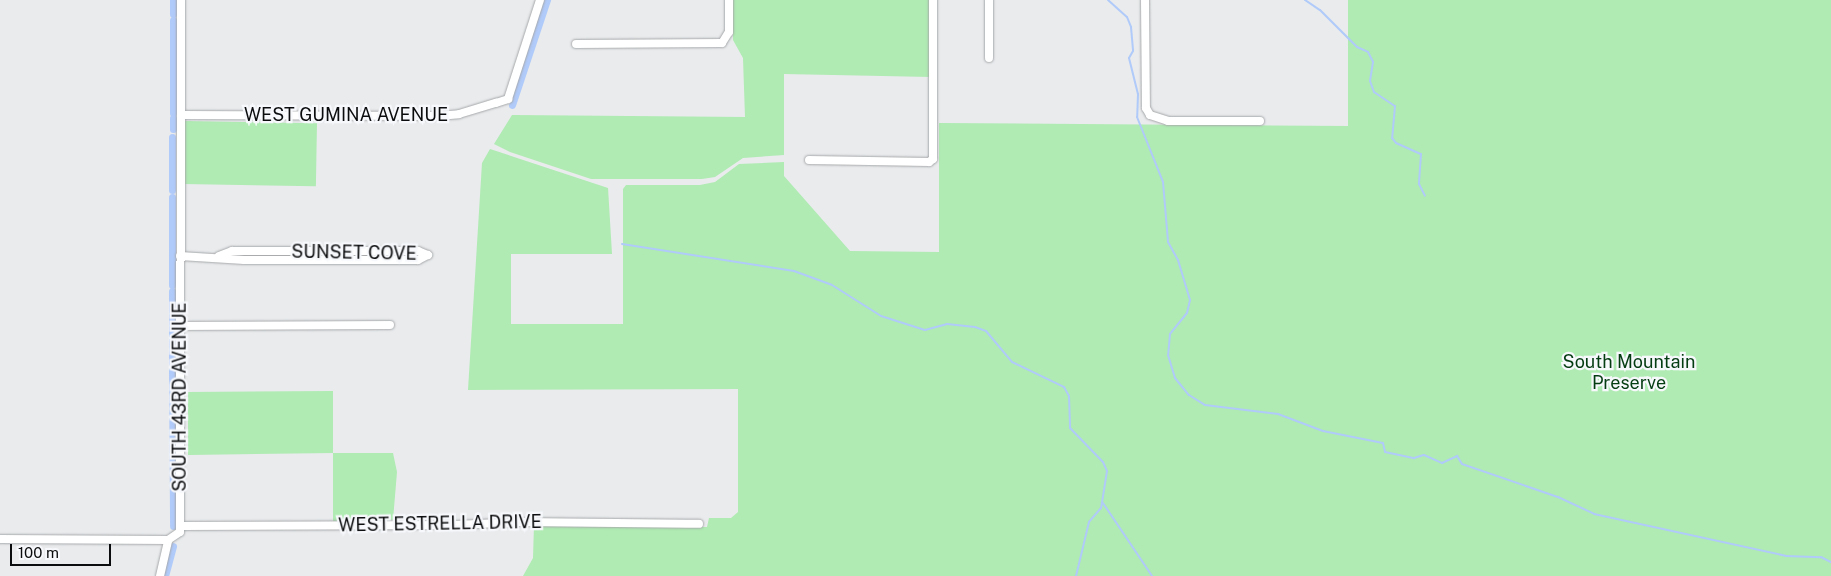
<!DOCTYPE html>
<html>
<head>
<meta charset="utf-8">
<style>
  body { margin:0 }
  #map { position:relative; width:1831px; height:576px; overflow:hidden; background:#e9ebed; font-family:"Public Sans",sans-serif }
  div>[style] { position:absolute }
  .green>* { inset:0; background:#afebb2; transform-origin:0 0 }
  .stream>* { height:2px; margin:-1px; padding:0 1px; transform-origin:1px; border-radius:1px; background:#b0caf9 }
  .canal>* { height:7px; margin:-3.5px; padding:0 3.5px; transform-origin:3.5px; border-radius:3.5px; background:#b0caf9 }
  .roads { filter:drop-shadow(0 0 1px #a6a8aa) drop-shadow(0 0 1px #a6a8aa) }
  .minor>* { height:8px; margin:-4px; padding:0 4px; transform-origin:4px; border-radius:4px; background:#fff }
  span { translate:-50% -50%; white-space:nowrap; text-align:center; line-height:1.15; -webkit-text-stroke:4.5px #f6f8fb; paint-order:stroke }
  .street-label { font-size:18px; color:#0b0c0d }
  .park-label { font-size:18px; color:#053d12 }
  .scale { position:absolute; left:10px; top:544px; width:101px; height:22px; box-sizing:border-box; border:2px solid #0b0c0d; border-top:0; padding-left:6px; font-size:15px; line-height:18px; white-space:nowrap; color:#0b0c0d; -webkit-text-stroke:4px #f6f8fb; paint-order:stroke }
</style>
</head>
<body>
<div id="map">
  <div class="green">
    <div style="clip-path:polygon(733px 0,931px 0,932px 77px,784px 74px,784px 155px,743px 158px,715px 177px,702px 179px,591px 179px,510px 152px,494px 144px,512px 115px,745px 117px,743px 58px,733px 40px)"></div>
    <div style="clip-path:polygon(1348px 0,1831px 0,1831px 576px,523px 576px,533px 558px,534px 525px,707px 527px,709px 518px,731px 518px,738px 512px,738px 389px,468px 390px,482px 163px,490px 149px,608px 188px,612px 254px,511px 254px,511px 324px,623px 324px,623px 189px,626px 185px,700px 185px,715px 182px,739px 164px,784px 162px,784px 176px,850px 251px,939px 252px,939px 123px,1348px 126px)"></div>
    <div style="left:185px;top:121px;width:132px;height:63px;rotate:1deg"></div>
    <div style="clip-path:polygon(333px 391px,333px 453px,393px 453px,397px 472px,393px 520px,333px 521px,333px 453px,188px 455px,188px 392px)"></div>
  </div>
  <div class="stream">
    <div style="left:1108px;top:0;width:25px;rotate:42deg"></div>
    <div style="left:1127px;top:17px;width:11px;rotate:68deg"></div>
    <div style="left:1131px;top:27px;width:24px;rotate:85deg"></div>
    <div style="left:1133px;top:51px;width:8px;rotate:120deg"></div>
    <div style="left:1129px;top:58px;width:37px;rotate:76deg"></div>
    <div style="left:1138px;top:94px;width:23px;rotate:92deg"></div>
    <div style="left:1137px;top:117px;width:70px;rotate:68.2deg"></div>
    <div style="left:1163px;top:182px;width:60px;rotate:85.2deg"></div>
    <div style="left:1168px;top:242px;width:21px;rotate:61deg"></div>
    <div style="left:1178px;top:260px;width:42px;rotate:73.3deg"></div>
    <div style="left:1190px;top:300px;width:13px;rotate:103deg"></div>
    <div style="left:1187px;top:313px;width:27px;rotate:129deg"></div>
    <div style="left:1170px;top:334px;width:21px;rotate:95deg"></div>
    <div style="left:1168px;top:355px;width:24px;rotate:73deg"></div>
    <div style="left:1175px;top:378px;width:22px;rotate:51deg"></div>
    <div style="left:1189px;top:395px;width:19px;rotate:32deg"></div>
    <div style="left:1205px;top:405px;width:74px;rotate:7deg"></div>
    <div style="left:1278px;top:414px;width:48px;rotate:20.7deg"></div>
    <div style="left:1323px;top:431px;width:61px;rotate:11.3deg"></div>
    <div style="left:1383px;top:443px;width:9px;rotate:77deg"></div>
    <div style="left:1385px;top:452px;width:30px;rotate:12deg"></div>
    <div style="left:1414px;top:458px;width:10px;rotate:-17deg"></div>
    <div style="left:1424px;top:455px;width:20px;rotate:24deg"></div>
    <div style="left:1442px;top:463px;width:17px;rotate:-25deg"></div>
    <div style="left:1457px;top:456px;width:9px;rotate:58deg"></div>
    <div style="left:1462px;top:464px;width:102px;rotate:19deg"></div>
    <div style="left:1558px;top:497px;width:40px;rotate:25deg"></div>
    <div style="left:1594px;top:514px;width:197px;rotate:12.3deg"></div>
    <div style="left:1786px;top:556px;width:35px;rotate:2deg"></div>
    <div style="left:1821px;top:557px;width:11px;rotate:27deg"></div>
    <div style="left:1305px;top:0;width:18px;rotate:34deg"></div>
    <div style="left:1320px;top:10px;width:52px;rotate:45deg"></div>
    <div style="left:1357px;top:47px;width:12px;rotate:24deg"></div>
    <div style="left:1368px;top:52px;width:11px;rotate:63deg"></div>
    <div style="left:1373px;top:62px;width:19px;rotate:99deg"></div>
    <div style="left:1370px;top:81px;width:12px;rotate:70deg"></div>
    <div style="left:1374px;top:92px;width:25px;rotate:34deg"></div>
    <div style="left:1395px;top:106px;width:32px;rotate:95deg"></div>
    <div style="left:1392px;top:138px;width:6px;rotate:51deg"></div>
    <div style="left:1396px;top:143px;width:27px;rotate:24deg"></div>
    <div style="left:1421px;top:154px;width:30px;rotate:94deg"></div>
    <div style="left:1419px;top:184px;width:13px;rotate:63deg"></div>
    <div style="left:622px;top:244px;width:174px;rotate:8.9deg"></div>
    <div style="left:794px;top:271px;width:40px;rotate:20.2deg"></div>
    <div style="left:832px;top:285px;width:58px;rotate:32.3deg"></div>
    <div style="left:881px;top:316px;width:46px;rotate:17.7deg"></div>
    <div style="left:925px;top:330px;width:23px;rotate:-15deg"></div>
    <div style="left:947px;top:324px;width:28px;rotate:6deg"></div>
    <div style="left:975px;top:327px;width:12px;rotate:20deg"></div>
    <div style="left:986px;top:331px;width:40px;rotate:50deg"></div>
    <div style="left:1012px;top:362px;width:58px;rotate:25.7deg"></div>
    <div style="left:1064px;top:387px;width:10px;rotate:61deg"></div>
    <div style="left:1069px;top:396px;width:32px;rotate:88deg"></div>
    <div style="left:1070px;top:428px;width:47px;rotate:45.9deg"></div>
    <div style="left:1103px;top:462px;width:10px;rotate:66deg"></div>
    <div style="left:1107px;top:471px;width:37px;rotate:99deg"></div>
    <div style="left:1101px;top:508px;width:18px;rotate:131deg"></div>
    <div style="left:1089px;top:522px;width:56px;rotate:103.5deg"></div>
    <div style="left:1103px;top:503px;width:88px;rotate:56.1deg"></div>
  </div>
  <div class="canal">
    <div style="left:173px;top:14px;width:14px;rotate:-90deg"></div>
    <div style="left:173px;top:20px;width:93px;rotate:90deg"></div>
    <div style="left:512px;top:105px;width:111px;rotate:-71.6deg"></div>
    <div style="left:173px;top:129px;width:11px;rotate:-90deg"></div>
    <div style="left:172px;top:190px;width:53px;rotate:-90deg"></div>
    <div style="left:172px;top:285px;width:88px;rotate:-90deg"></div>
    <div style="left:172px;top:291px;width:72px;rotate:90deg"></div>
    <div style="left:172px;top:370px;width:156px;rotate:89.6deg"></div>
    <div style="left:165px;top:576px;width:31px;rotate:-75deg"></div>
  </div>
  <div class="roads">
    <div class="minor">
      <div style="left:989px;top:0;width:58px;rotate:90deg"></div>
      <div style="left:1145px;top:0;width:108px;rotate:89.5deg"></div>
      <div style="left:1146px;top:108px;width:8px;rotate:60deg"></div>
      <div style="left:1150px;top:115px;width:19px;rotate:18deg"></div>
      <div style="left:1168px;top:121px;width:92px"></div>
      <div style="left:576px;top:44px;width:146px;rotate:-0.4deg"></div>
      <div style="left:722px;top:43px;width:13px;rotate:-58deg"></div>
      <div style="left:729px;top:32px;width:32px;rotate:-90deg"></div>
      <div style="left:181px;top:115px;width:257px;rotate:0.2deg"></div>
      <div style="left:438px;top:116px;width:21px;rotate:-5deg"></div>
      <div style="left:459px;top:114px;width:39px;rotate:-17deg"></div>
      <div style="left:496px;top:103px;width:13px;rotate:-18deg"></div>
      <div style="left:508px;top:99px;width:104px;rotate:-72.1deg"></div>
      <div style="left:809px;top:160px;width:120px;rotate:1deg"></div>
      <div style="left:929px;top:162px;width:5px;rotate:-37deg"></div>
      <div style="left:933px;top:159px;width:159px;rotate:-90deg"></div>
      <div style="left:180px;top:256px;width:64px;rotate:3.6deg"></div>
      <div style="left:244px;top:260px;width:174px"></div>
      <div style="left:418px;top:260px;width:11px;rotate:-27deg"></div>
      <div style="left:219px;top:256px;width:14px;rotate:-21deg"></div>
      <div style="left:232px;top:251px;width:186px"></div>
      <div style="left:418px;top:251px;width:11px;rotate:22deg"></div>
      <div style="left:180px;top:326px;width:210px;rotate:-0.3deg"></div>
      <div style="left:181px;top:526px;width:275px;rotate:-0.2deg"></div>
      <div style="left:456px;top:525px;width:64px;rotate:-2.7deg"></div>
      <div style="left:520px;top:522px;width:179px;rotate:0.6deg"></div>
      <div style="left:0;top:539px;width:168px;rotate:0.3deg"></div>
      <div style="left:168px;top:540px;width:14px;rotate:-34deg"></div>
      <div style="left:180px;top:532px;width:532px;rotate:-89.89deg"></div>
      <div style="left:160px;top:576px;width:37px;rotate:-77deg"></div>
    </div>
  </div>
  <div class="street-label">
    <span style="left:346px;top:115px">WEST GUMINA AVENUE</span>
    <span style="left:354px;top:253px;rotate:1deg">SUNSET COVE</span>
    <span style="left:180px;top:397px;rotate:-90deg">SOUTH 43RD AVENUE</span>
    <span style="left:440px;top:524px;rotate:-1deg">WEST ESTRELLA DRIVE</span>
  </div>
  <div class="park-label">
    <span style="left:1629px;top:373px">South Mountain<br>Preserve</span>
  </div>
  <div class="scale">100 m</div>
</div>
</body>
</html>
